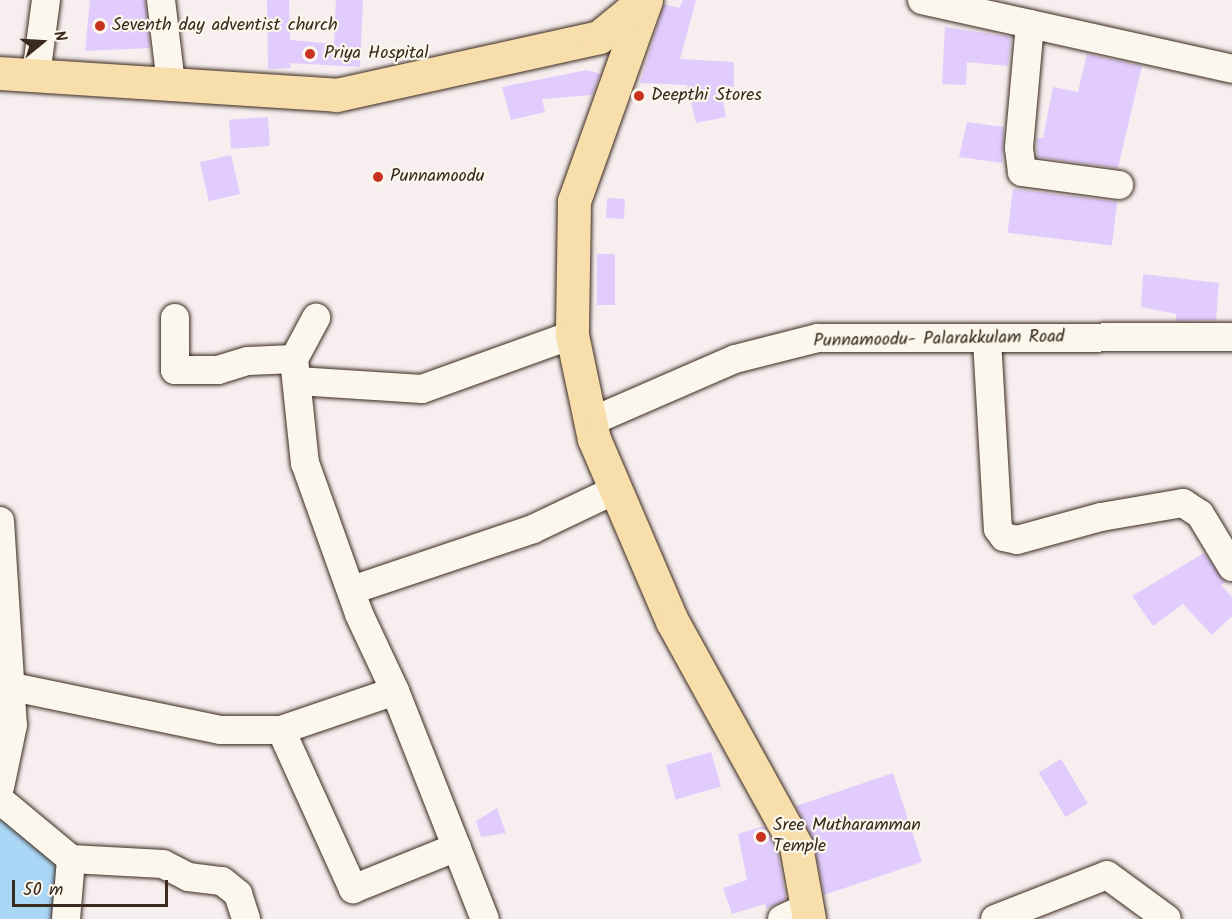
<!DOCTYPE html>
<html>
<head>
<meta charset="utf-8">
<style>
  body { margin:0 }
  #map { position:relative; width:1232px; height:919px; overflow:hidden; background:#f6eeef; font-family:Kalam,sans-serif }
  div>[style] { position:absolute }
  .water>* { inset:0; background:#abd7f7 }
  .building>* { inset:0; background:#e2ccfd; transform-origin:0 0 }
  .roads { filter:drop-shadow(0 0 2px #3b2a1e) drop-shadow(0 0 2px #3b2a1e) }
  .minor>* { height:28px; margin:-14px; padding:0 14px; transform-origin:14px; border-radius:14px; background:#fbf7ec }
  .major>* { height:33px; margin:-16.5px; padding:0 16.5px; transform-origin:16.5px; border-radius:16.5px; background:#f8deab }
  .dots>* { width:16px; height:16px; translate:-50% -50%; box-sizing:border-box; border:3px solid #fbf7ec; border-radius:50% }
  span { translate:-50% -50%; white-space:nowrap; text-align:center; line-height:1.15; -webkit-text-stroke:4.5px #fbf7ec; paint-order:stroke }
  .poi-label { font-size:18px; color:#3b2a1e }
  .left { translate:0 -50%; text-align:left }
  .street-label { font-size:18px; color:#3b2a1e }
  .north { position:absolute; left:12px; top:12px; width:60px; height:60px; -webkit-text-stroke:4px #fbf7ec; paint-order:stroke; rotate:72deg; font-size:16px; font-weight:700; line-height:24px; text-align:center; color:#3b2a1e }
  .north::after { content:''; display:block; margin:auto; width:21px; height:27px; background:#3b2a1e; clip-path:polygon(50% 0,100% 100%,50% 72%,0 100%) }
  .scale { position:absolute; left:12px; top:880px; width:156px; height:27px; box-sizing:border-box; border:3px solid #3b2a1e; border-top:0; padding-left:8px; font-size:18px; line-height:21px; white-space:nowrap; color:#3b2a1e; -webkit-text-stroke:4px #fbf7ec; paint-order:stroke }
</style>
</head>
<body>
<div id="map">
  <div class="water">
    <div style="clip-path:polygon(0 820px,71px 859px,68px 919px,0 919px)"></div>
  </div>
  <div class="building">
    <div style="clip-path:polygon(90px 0,145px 0,150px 48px,85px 51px)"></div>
    <div style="clip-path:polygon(267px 0,289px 0,290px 40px,334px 44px,336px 0,363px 0,360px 67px,290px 63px,291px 68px,268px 69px)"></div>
    <div style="clip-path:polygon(683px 0,696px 0,680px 59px,734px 62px,734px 87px,720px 86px,726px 117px,696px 123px,687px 85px,640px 83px,664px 4px,679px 8px)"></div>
    <div style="clip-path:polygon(945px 27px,1011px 37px,1008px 66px,967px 62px,966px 85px,942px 84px)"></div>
    <div style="clip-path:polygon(1087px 54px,1142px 66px,1118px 168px,1037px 157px,1037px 138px,1043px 138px,1053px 87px,1078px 92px)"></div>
    <div style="clip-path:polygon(587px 70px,600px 74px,592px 95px,542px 99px,545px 112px,511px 120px,502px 87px)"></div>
    <div style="left:268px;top:117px;width:29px;height:39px;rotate:86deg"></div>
    <div style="clip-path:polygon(967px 122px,1004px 127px,1002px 163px,959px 157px)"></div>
    <div style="left:231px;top:155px;width:40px;height:32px;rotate:77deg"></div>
    <div style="left:1013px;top:189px;width:105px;height:44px;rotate:7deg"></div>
    <div style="left:607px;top:198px;width:18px;height:20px;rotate:3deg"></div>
    <div style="left:597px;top:254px;width:18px;height:51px"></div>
    <div style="clip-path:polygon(1143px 274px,1219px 283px,1216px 320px,1176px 321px,1176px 314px,1141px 307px)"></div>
    <div style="clip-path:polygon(1204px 553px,1226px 582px,1221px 585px,1232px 597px,1232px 616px,1212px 635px,1183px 604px,1153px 626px,1132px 596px)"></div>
    <div style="left:711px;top:752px;width:36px;height:47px;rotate:74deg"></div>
    <div style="left:1061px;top:759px;width:52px;height:26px;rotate:59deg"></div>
    <div style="clip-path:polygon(893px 773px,922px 862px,824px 895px,814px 842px,796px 806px)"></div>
    <div style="clip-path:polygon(497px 808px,506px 833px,481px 837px,476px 821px)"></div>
    <div style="clip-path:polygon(764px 826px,778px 852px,786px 899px,767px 909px,765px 904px,732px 914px,723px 888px,747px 880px,738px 834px)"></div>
  </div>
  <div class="roads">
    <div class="minor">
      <div style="left:161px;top:0;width:85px;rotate:83.2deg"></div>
      <div style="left:922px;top:0;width:318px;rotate:12.5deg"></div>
      <div style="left:1030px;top:24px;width:124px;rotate:95.1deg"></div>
      <div style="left:1019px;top:148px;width:24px;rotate:83deg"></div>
      <div style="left:1022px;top:172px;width:98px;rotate:7.6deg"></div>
      <div style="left:36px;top:75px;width:76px;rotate:-82.4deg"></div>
      <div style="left:175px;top:318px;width:52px;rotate:90deg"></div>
      <div style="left:175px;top:370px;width:43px"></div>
      <div style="left:218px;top:370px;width:31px;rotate:-17deg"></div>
      <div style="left:248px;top:361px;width:46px;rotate:-2.5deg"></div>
      <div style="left:294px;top:359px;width:105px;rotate:84deg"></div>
      <div style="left:305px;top:463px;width:160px;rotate:70.3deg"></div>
      <div style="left:359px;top:614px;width:85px;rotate:64.9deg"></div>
      <div style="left:987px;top:340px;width:189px;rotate:86.7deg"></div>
      <div style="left:998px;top:529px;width:10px;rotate:53deg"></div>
      <div style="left:1004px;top:537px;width:13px;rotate:13deg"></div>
      <div style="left:1017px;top:540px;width:87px;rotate:-15.3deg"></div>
      <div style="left:1101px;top:517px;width:83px;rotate:-9.7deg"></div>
      <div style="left:1183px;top:503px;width:20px;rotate:33deg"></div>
      <div style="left:1200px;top:514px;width:62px;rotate:58.9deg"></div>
      <div style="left:294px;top:359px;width:47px;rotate:-61.8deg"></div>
      <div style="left:297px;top:381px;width:125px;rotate:3.7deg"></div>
      <div style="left:422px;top:389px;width:159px;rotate:-19.8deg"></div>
      <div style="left:590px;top:422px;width:158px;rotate:-23.5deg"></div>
      <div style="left:735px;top:359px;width:86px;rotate:-14.2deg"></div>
      <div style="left:818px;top:338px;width:414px;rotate:-0.1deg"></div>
      <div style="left:0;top:521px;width:204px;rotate:86.4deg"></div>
      <div style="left:13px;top:725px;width:63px;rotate:101.8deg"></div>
      <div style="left:352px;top:590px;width:191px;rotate:-18.6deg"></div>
      <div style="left:533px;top:529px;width:91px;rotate:-25.4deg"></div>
      <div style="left:8px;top:686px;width:217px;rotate:11.7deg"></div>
      <div style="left:221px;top:730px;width:60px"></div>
      <div style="left:281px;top:730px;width:120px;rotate:-18.9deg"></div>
      <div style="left:395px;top:691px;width:245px;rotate:68.5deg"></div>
      <div style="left:281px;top:730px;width:175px;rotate:65.6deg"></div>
      <div style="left:353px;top:889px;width:112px;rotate:-22deg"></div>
      <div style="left:0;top:800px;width:92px;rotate:39.7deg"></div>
      <div style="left:71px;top:859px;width:92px;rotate:3.1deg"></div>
      <div style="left:163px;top:864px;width:28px;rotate:27deg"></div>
      <div style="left:188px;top:877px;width:34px;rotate:7deg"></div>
      <div style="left:222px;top:881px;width:21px;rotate:39deg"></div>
      <div style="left:238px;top:894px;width:26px;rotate:72deg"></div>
      <div style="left:66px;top:919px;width:60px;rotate:-85.2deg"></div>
      <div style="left:782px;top:919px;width:26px;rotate:-25deg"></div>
      <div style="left:995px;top:919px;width:120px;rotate:-21.4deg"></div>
      <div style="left:1107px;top:875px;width:74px;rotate:36.3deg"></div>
    </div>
    <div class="major">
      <div style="left:646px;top:0;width:214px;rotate:109.7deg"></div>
      <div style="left:574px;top:201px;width:134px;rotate:90.9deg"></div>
      <div style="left:572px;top:335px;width:106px;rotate:78.1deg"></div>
      <div style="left:594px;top:439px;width:198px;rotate:66.8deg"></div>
      <div style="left:672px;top:621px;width:257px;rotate:61.1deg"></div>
      <div style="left:796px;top:846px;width:74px;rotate:79.9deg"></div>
      <div style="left:0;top:73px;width:337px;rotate:3.7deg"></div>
      <div style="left:336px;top:95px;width:269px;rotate:-12.4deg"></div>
      <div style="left:599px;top:37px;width:58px;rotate:-39.4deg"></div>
    </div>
  </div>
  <div class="dots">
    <div style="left:100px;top:26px;background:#c8321e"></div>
    <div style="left:310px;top:54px;background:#c8321e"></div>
    <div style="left:639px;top:96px;background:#c8321e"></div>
    <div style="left:378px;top:177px;background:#c8321e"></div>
    <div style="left:761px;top:837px;background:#c8321e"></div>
  </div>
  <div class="poi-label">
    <span class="left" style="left:112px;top:26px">Seventh day adventist church</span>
    <span class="left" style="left:324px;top:54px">Priya Hospital</span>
    <span class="left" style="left:651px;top:96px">Deepthi Stores</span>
    <span class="left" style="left:390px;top:177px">Punnamoodu</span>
    <span class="left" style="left:773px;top:837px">Sree Mutharamman<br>Temple</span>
  </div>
  <div class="street-label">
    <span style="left:939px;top:340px;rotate:-1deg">Punnamoodu- Palarakkulam Road</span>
  </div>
  <div class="north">N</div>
  <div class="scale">50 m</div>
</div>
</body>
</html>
